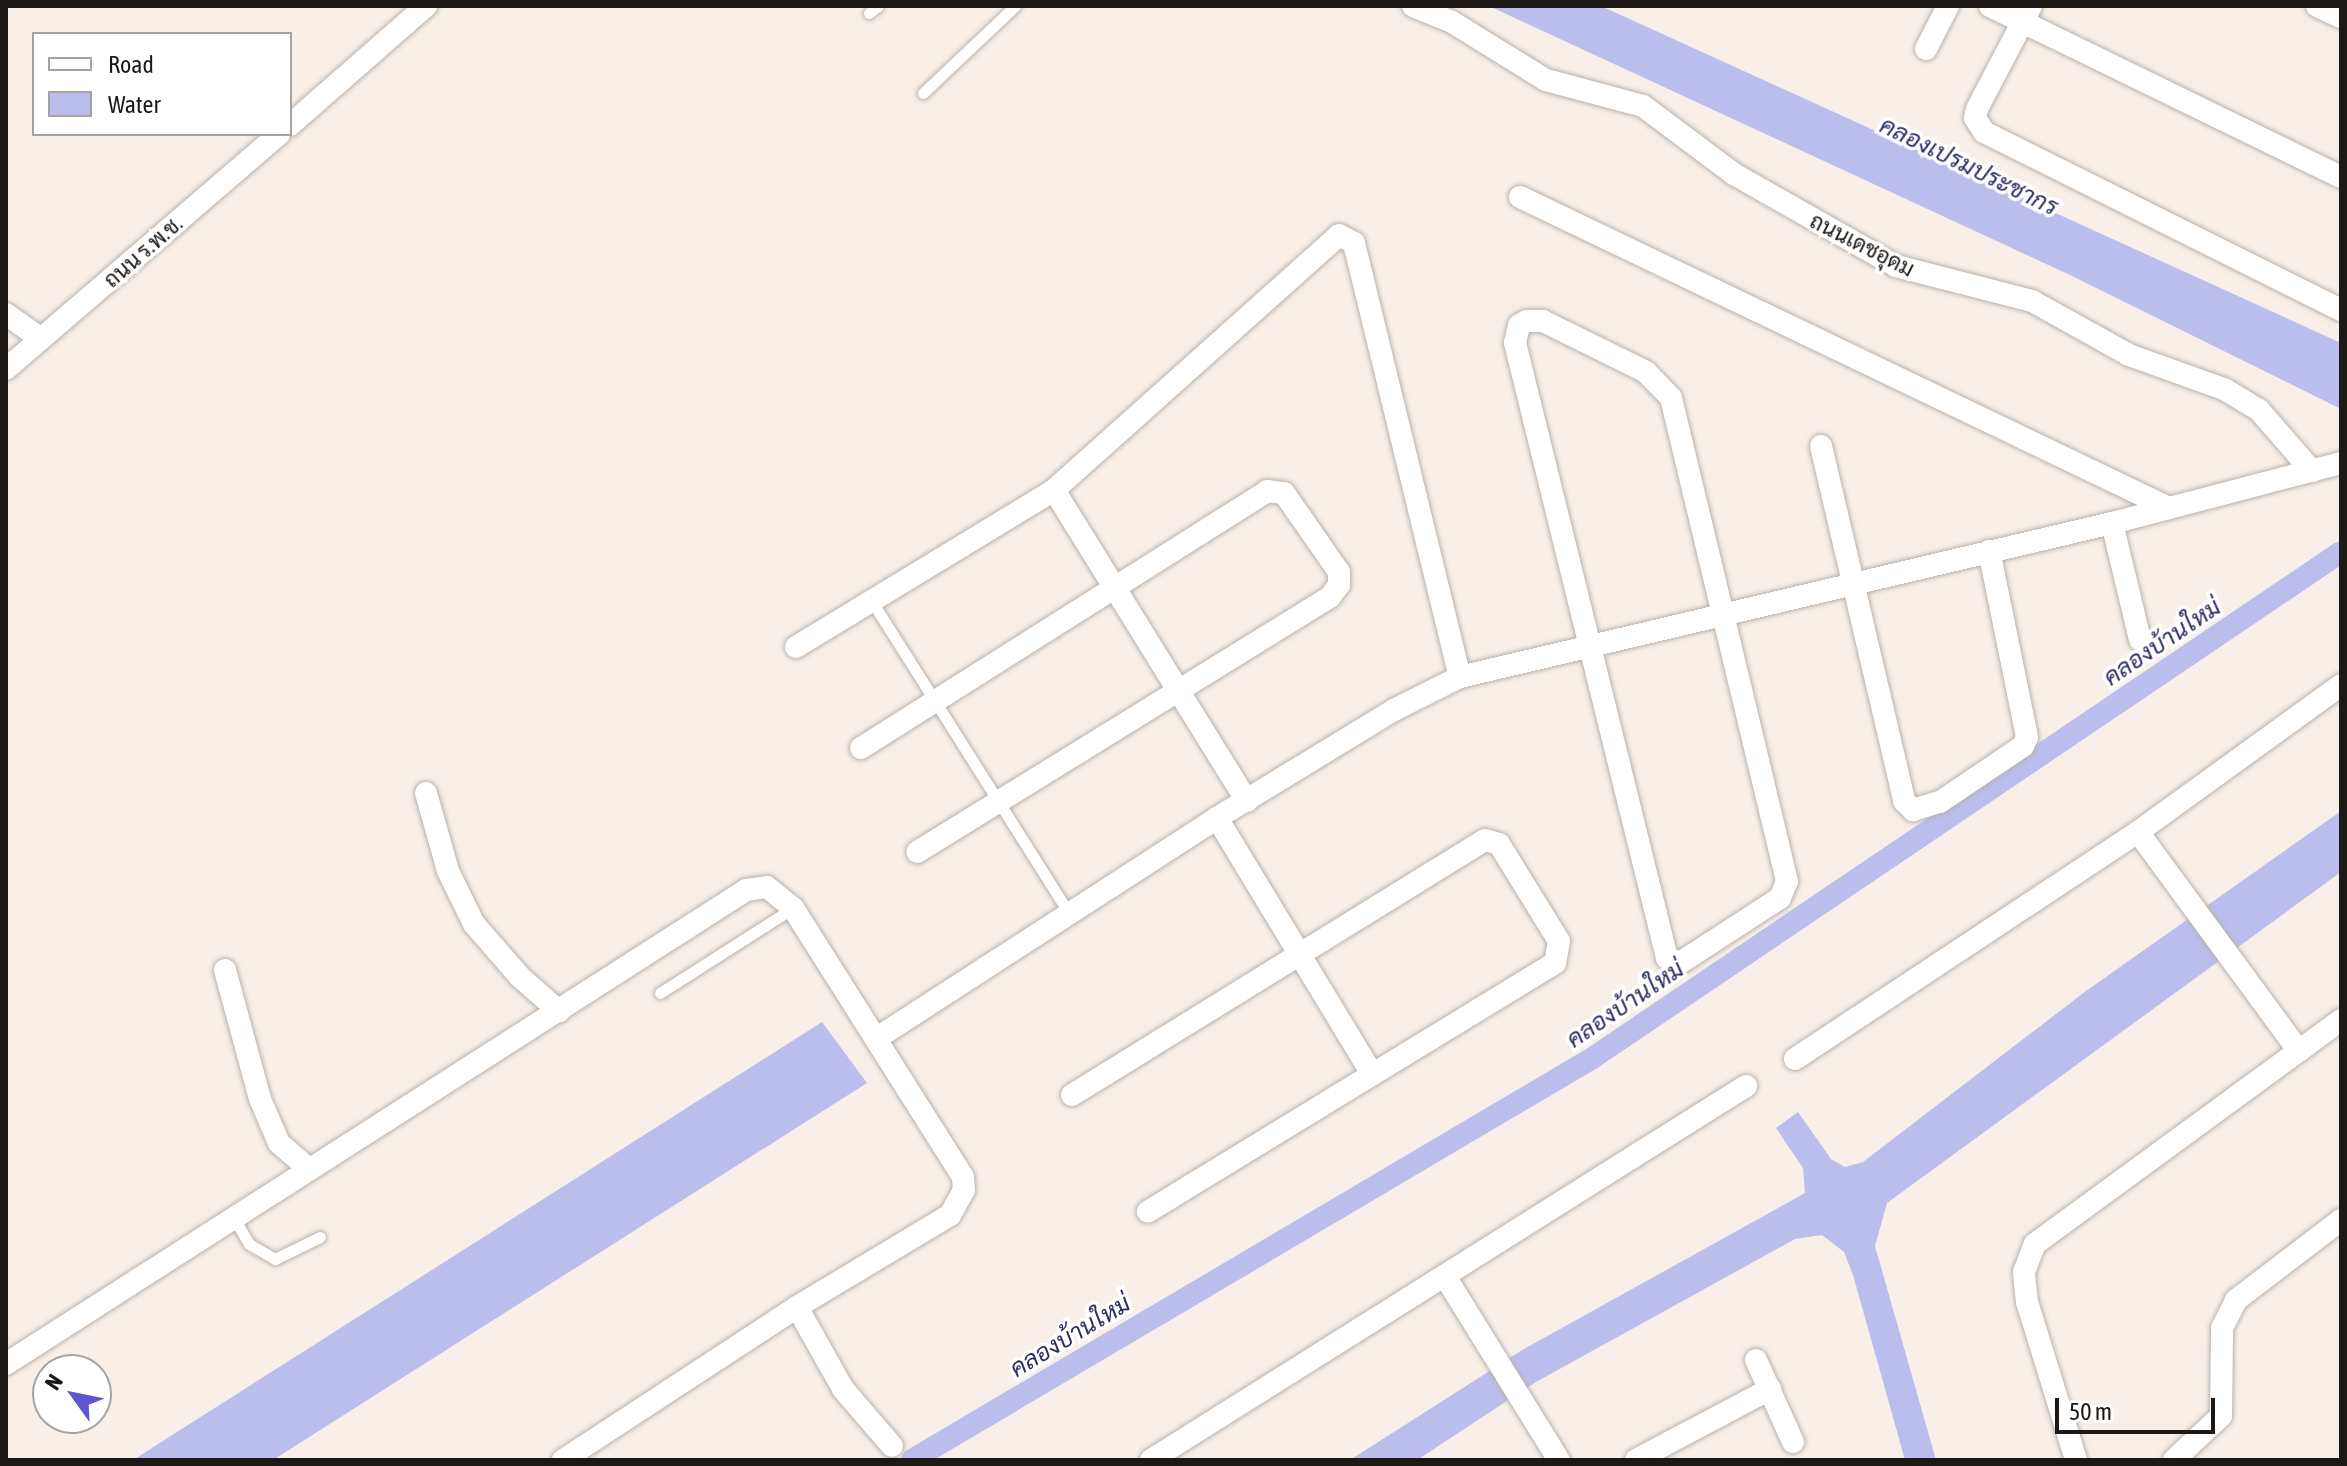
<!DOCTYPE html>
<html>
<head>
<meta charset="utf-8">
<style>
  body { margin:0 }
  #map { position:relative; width:2347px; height:1466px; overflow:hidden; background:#f7efe8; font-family:"Asap Condensed",Sarabun,sans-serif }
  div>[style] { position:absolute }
  .water>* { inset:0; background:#bbbeed }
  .canal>* { height:22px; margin:-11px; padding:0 11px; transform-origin:11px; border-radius:11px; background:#bbbeed }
  .roads { filter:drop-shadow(0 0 2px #b9b1aa) drop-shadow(0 0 2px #b9b1aa) }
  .lane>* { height:11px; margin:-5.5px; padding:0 5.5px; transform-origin:5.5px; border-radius:5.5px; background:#fff }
  .street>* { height:22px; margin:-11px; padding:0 11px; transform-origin:11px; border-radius:11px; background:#fff }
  span { translate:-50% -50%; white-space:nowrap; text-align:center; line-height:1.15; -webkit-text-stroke:7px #fff; paint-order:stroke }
  .street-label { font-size:22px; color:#1b1816 }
  .water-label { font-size:24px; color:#2e2c64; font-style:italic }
  .frame { position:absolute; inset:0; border:8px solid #1b1816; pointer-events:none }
  .legend { position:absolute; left:32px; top:32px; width:260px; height:104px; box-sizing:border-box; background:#fff; border:2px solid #a4a3a2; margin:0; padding:10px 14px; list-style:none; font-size:24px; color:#1b1816 }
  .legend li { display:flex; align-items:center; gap:16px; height:40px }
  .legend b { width:40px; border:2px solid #a4a3a2 }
  .north { position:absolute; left:32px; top:1354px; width:80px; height:80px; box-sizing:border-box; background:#fff; border:2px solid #a4a3a2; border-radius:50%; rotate:303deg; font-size:22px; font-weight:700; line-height:32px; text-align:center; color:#1b1816 }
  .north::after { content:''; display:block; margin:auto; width:28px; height:36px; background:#5e56cf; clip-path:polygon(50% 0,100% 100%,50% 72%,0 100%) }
  .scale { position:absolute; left:2055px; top:1398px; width:160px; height:36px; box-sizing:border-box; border:4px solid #1b1816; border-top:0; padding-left:10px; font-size:24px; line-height:28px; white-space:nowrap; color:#1b1816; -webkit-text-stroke:6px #fff; paint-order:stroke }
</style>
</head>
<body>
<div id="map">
  <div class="water">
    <div style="clip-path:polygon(1489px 6px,1601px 6px,2341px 343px,2341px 409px,2070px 275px)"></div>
    <div style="clip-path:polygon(2341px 811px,2341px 872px,1887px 1203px,1875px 1246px,1936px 1460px,1905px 1460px,1853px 1275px,1844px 1252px,1822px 1235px,1795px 1239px,1536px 1382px,1417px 1460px,1350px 1460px,1524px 1349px,1805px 1193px,1803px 1168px,1776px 1128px,1798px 1112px,1831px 1159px,1845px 1167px,1863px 1162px,2086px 991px)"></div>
    <div style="clip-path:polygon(822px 1022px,867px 1083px,273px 1460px,133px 1460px)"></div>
  </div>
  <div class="canal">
    <div style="left:912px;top:1460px;width:789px;rotate:-30.57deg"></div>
    <div style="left:1591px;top:1059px;width:905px;rotate:-34.06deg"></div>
  </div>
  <div class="roads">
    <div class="lane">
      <div style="left:869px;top:13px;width:11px;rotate:-38deg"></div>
      <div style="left:923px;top:93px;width:127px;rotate:-43.4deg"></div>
      <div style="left:871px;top:600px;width:370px;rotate:57.7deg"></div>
      <div style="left:660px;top:993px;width:158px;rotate:-32.6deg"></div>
      <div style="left:234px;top:1218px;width:30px;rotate:60deg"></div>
      <div style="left:249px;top:1244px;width:30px;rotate:30deg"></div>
      <div style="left:275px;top:1259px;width:50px;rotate:-26.1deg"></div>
    </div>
    <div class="street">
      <div style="left:1413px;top:6px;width:42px;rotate:22.3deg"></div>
      <div style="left:1452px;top:22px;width:110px;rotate:31.7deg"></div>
      <div style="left:1546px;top:80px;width:100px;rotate:15deg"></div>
      <div style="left:1643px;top:106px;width:114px;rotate:36.8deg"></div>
      <div style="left:1734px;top:174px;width:186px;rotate:29.6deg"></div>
      <div style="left:1896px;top:266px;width:140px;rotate:14.4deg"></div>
      <div style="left:2032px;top:301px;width:111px;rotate:29.1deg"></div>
      <div style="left:2129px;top:355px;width:101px;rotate:19.7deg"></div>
      <div style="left:2224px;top:389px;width:41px;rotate:31deg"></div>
      <div style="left:2259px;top:410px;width:81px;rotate:49deg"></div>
      <div style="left:1990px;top:6px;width:390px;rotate:26deg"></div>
      <div style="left:2031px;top:6px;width:116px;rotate:117.7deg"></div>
      <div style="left:1977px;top:109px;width:9px;rotate:103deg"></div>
      <div style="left:1975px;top:118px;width:17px;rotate:57deg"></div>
      <div style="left:1984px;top:132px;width:399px;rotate:26.5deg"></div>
      <div style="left:2317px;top:6px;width:26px;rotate:25deg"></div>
      <div style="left:1926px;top:49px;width:48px;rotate:-62.9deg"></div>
      <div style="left:290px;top:125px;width:181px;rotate:-41.2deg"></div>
      <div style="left:1520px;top:197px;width:720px;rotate:25.6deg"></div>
      <div style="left:6px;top:314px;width:43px;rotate:35.5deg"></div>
      <div style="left:1527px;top:321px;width:16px"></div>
      <div style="left:1543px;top:321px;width:115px;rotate:26.3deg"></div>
      <div style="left:1646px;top:372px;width:36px;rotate:46deg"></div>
      <div style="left:1671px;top:398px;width:497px;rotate:76.5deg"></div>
      <div style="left:1787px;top:881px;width:18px;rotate:112deg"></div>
      <div style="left:1780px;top:898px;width:119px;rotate:147deg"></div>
      <div style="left:1680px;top:963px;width:14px;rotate:-159deg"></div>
      <div style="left:1667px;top:958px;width:634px;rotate:-103.88deg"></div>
      <div style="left:1515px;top:343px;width:18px;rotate:-77deg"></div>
      <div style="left:1519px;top:325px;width:9px;rotate:-27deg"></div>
      <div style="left:6px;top:369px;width:360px;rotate:-40.7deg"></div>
      <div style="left:1821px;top:446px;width:365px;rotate:76.8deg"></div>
      <div style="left:1904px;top:801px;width:13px;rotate:45deg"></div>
      <div style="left:1913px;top:810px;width:28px;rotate:-17deg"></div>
      <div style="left:1940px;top:802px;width:100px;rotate:-34deg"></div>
      <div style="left:2023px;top:746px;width:10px;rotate:-66deg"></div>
      <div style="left:2027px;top:737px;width:190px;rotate:-101.5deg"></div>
      <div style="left:1054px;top:490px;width:366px;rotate:58.2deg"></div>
      <div style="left:2112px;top:523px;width:120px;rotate:76.5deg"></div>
      <div style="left:796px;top:647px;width:302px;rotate:-31.3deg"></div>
      <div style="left:1054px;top:490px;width:382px;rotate:-41.8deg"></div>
      <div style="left:1339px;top:235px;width:17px;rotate:28deg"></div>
      <div style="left:1354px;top:243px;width:447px;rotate:76.3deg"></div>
      <div style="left:861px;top:748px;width:481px;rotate:-32.3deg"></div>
      <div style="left:1267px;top:491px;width:17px;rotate:7deg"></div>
      <div style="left:1284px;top:493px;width:96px;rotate:55.2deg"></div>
      <div style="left:1339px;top:572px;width:13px;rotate:90deg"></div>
      <div style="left:1339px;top:585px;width:15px;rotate:127deg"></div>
      <div style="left:1330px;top:597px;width:485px;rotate:148.3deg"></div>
      <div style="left:426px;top:793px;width:81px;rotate:74.2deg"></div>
      <div style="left:448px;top:871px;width:59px;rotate:63.9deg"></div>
      <div style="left:474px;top:924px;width:70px;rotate:49deg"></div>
      <div style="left:520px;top:977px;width:52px;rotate:41.1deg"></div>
      <div style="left:1217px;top:818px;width:299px;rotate:58.8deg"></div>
      <div style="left:2138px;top:832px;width:272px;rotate:53.7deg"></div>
      <div style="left:225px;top:970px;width:134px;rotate:74.8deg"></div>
      <div style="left:260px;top:1099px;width:48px;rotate:66.6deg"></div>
      <div style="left:279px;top:1143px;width:40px;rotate:41deg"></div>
      <div style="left:877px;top:1038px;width:405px;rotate:-32.9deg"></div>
      <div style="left:1217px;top:818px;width:207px;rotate:-31.4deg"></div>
      <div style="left:1394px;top:710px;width:74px;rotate:-26.6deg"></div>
      <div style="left:1460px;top:677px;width:670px;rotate:-13.29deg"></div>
      <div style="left:2112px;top:523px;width:237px;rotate:-14.7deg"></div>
      <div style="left:1795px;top:1059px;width:411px;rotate:-33.5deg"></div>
      <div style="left:2138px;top:832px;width:251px;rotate:-35.9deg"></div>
      <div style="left:1072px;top:1095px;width:485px;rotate:-31.7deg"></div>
      <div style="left:1485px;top:840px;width:15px;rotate:16deg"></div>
      <div style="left:1499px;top:844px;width:114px;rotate:58.3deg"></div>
      <div style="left:1559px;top:941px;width:22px;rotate:100deg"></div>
      <div style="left:1555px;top:963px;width:477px;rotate:148.6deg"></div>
      <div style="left:1446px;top:1278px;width:214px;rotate:58.2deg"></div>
      <div style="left:797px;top:1307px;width:94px;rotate:60.7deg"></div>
      <div style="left:843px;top:1389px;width:75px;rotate:49.3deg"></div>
      <div style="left:1756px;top:1360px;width:90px;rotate:65.7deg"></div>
      <div style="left:6px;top:1364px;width:879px;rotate:-32.64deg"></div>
      <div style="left:746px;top:890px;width:21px;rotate:-8deg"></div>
      <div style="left:767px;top:887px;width:33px;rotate:39deg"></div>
      <div style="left:793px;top:908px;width:318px;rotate:57.7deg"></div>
      <div style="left:963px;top:1177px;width:13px;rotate:86deg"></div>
      <div style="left:964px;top:1190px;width:29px;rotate:119deg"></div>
      <div style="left:950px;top:1215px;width:179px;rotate:149deg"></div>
      <div style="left:797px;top:1307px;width:280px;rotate:146.8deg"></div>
      <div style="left:1151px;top:1460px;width:703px;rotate:-32.15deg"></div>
      <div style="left:1636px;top:1460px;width:152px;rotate:-27.9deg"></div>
      <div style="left:2076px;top:1460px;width:165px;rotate:-107.2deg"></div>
      <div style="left:2027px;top:1302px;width:30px;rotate:-96deg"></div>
      <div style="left:2024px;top:1272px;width:30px;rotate:-69deg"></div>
      <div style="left:2035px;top:1244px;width:379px;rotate:-36.2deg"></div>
      <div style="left:2174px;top:1460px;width:64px;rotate:-43.1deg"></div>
      <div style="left:2221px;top:1416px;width:88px;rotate:-89.3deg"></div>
      <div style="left:2222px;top:1328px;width:31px;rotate:-63deg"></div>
      <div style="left:2236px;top:1300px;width:132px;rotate:-37.3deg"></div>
    </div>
  </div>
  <div class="street-label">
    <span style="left:1862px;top:245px;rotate:27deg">ถนนเดชอุดม</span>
    <span style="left:143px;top:252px;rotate:-41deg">ถนน ร.พ.ช.</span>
  </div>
  <div class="water-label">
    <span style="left:1969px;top:166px;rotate:26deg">คลองเปรมประชากร</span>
    <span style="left:2162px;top:642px;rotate:-34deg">คลองบ้านใหม่</span>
    <span style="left:1625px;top:1004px;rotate:-34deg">คลองบ้านใหม่</span>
    <span style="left:1070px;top:1336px;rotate:-31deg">คลองบ้านใหม่</span>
  </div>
  <div class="frame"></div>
  <ul class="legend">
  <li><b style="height:10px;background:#fff"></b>Road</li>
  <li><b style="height:22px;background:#bbbeed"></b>Water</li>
  </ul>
  <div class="north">N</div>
  <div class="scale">50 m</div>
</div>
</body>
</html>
